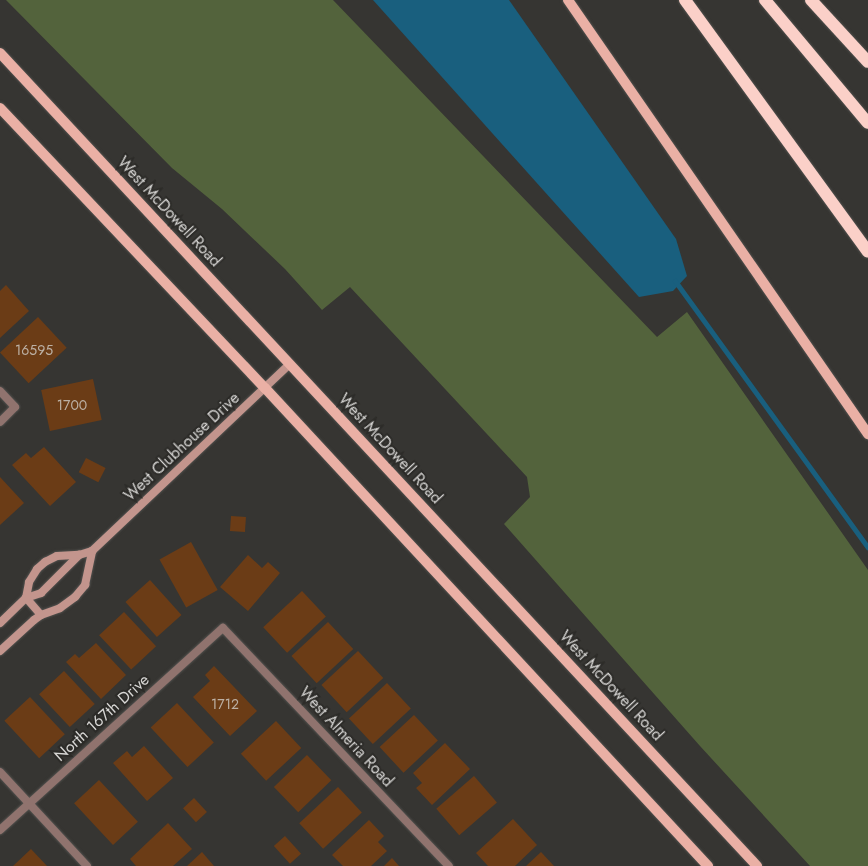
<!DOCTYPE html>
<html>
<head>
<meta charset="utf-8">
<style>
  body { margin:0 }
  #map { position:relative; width:868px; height:866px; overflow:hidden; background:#363532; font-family:Jost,sans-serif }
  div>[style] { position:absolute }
  .green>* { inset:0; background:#53633c }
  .water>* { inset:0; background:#195f7e }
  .stream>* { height:5px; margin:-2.5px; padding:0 2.5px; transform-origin:2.5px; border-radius:2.5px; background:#195f7e }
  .building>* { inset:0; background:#6b3c16; transform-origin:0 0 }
  .roads { filter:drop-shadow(0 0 1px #53524f) drop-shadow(0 0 1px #53524f) }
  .street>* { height:8px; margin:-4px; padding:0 4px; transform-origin:4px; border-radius:4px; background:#90736e }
  .secondary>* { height:8px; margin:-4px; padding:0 4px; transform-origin:4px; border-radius:4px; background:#c3958d }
  .primary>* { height:10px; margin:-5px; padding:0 5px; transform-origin:5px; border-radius:5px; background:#eab0a5 }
  .highway>* { height:12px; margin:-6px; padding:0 6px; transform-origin:6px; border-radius:6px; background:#fbd0c8 }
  span { translate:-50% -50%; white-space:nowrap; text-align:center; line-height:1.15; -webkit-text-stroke:4px #2c2b28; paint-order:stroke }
  .number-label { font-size:14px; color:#bcb0a4 }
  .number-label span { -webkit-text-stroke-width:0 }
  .street-label { font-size:16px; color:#d7d6d4 }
</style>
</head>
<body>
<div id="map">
  <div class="green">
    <div style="clip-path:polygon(6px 0,333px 0,657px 337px,687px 312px,868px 570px,868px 866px,810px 866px,700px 746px,504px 524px,530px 497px,527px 477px,350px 287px,322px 310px,285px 269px,222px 209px,172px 168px)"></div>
  </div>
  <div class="water">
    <div style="clip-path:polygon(373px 0,509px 0,676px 239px,687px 276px,673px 291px,639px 297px)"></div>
  </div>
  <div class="stream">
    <div style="left:675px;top:281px;width:329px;rotate:54.1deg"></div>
  </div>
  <div class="building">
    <div style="clip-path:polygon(6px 285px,29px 311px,0 338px,0 291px)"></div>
    <div style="left:38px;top:317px;width:42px;height:52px;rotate:47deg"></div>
    <div style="left:93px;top:379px;width:42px;height:53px;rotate:78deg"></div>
    <div style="clip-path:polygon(44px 447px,76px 482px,50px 506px,12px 465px,26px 453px,31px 458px)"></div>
    <div style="left:86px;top:458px;width:22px;height:16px;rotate:27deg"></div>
    <div style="clip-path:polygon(0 477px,24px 503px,0 525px)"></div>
    <div style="left:231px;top:516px;width:15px;height:15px;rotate:4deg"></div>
    <div style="left:191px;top:542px;width:55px;height:36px;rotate:61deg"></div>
    <div style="clip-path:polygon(248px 555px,262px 568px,268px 562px,280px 573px,248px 611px,220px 587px)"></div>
    <div style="left:150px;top:580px;width:47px;height:33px;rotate:48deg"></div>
    <div style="left:302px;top:591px;width:35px;height:53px;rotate:47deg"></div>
    <div style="left:124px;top:612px;width:47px;height:34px;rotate:47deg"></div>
    <div style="left:328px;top:622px;width:37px;height:50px;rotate:47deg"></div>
    <div style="clip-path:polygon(96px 643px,126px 675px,101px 699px,66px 662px,75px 654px,79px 658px)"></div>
    <div style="left:358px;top:651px;width:37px;height:50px;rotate:47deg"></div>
    <div style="clip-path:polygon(214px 666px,257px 711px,230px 736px,193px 697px,210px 681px,205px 675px)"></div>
    <div style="left:64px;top:671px;width:45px;height:34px;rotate:47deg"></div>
    <div style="left:387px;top:683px;width:35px;height:52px;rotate:47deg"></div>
    <div style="left:30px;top:697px;width:51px;height:35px;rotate:47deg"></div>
    <div style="left:177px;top:703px;width:54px;height:36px;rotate:47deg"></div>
    <div style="left:414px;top:715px;width:35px;height:47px;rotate:47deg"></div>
    <div style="left:276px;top:721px;width:37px;height:48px;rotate:47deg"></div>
    <div style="clip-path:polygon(445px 743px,470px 769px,432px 805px,416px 788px,422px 783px,413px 773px)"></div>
    <div style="clip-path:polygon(144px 746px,173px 778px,147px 801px,113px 763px,127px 751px,132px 757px)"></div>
    <div style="left:307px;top:755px;width:35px;height:46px;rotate:46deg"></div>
    <div style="left:474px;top:776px;width:35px;height:50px;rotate:49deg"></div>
    <div style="left:99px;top:780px;width:57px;height:34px;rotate:47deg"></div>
    <div style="left:338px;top:787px;width:35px;height:53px;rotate:47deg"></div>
    <div style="left:194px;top:798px;width:19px;height:15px;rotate:47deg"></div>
    <div style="clip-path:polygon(513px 819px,537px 845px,515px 866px,488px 866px,476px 853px)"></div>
    <div style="clip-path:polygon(369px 820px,384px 836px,378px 842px,387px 851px,371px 866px,343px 866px,332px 855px)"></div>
    <div style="clip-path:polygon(168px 823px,192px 849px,173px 866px,136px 866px,130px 859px)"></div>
    <div style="left:285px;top:836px;width:24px;height:15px;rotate:48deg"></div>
    <div style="clip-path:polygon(31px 849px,47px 866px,13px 866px)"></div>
    <div style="clip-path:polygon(202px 852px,214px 866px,187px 866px)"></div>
    <div style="clip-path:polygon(541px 852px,554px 866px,526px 866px)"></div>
    <div style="clip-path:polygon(392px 858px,399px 866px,384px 866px)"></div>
  </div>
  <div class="roads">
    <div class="street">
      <div style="left:0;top:391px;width:22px;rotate:47deg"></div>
      <div style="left:15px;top:407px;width:21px;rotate:135deg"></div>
      <div style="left:0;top:772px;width:128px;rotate:47.2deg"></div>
      <div style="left:0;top:830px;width:301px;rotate:-42.2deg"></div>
      <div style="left:223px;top:628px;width:328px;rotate:46.5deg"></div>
    </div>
    <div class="secondary">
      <div style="left:41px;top:615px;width:23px;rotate:-131deg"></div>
      <div style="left:26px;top:598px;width:16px;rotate:-18deg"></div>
      <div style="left:41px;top:593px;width:54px;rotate:-45deg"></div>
      <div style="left:0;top:623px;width:36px;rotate:-44deg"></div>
      <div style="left:26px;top:598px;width:16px;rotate:-79deg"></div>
      <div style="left:29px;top:582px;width:15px;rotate:-58deg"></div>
      <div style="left:37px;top:569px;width:11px;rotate:-41deg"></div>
      <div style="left:45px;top:562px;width:13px;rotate:-27deg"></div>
      <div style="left:57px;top:556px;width:22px;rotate:-3deg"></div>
      <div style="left:79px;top:555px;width:14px;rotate:-17deg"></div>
      <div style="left:92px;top:551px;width:272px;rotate:-43.4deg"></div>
      <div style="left:0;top:651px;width:46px;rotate:-42.4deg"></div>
      <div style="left:34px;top:620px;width:9px;rotate:-36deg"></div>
      <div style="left:41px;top:615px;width:20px;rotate:-20deg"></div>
      <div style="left:60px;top:608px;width:19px;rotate:-36deg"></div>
      <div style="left:75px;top:597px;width:16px;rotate:-50deg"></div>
      <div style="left:85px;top:585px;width:35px;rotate:-78deg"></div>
    </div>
    <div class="primary">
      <div style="left:568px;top:0;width:528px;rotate:55.35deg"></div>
      <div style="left:0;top:53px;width:1111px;rotate:47.04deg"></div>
      <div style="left:0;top:108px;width:386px;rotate:46.6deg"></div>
      <div style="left:265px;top:388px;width:652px;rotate:47.18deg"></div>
    </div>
    <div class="highway">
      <div style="left:685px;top:0;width:311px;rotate:54deg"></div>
      <div style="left:765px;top:0;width:160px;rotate:50.1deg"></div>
      <div style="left:811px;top:0;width:84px;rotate:47.4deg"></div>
    </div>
  </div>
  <div class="number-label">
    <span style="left:34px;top:350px">16595</span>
    <span style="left:72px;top:405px">1700</span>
    <span style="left:225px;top:704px">1712</span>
  </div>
  <div class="street-label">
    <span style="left:169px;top:212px;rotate:47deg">West McDowell Road</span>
    <span style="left:182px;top:447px;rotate:-43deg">West Clubhouse Drive</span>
    <span style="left:390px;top:449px;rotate:47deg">West McDowell Road</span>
    <span style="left:611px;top:686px;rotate:47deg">West McDowell Road</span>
    <span style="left:102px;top:718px;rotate:-42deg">North 167th Drive</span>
    <span style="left:346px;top:737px;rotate:47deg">West Almeria Road</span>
  </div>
</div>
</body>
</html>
